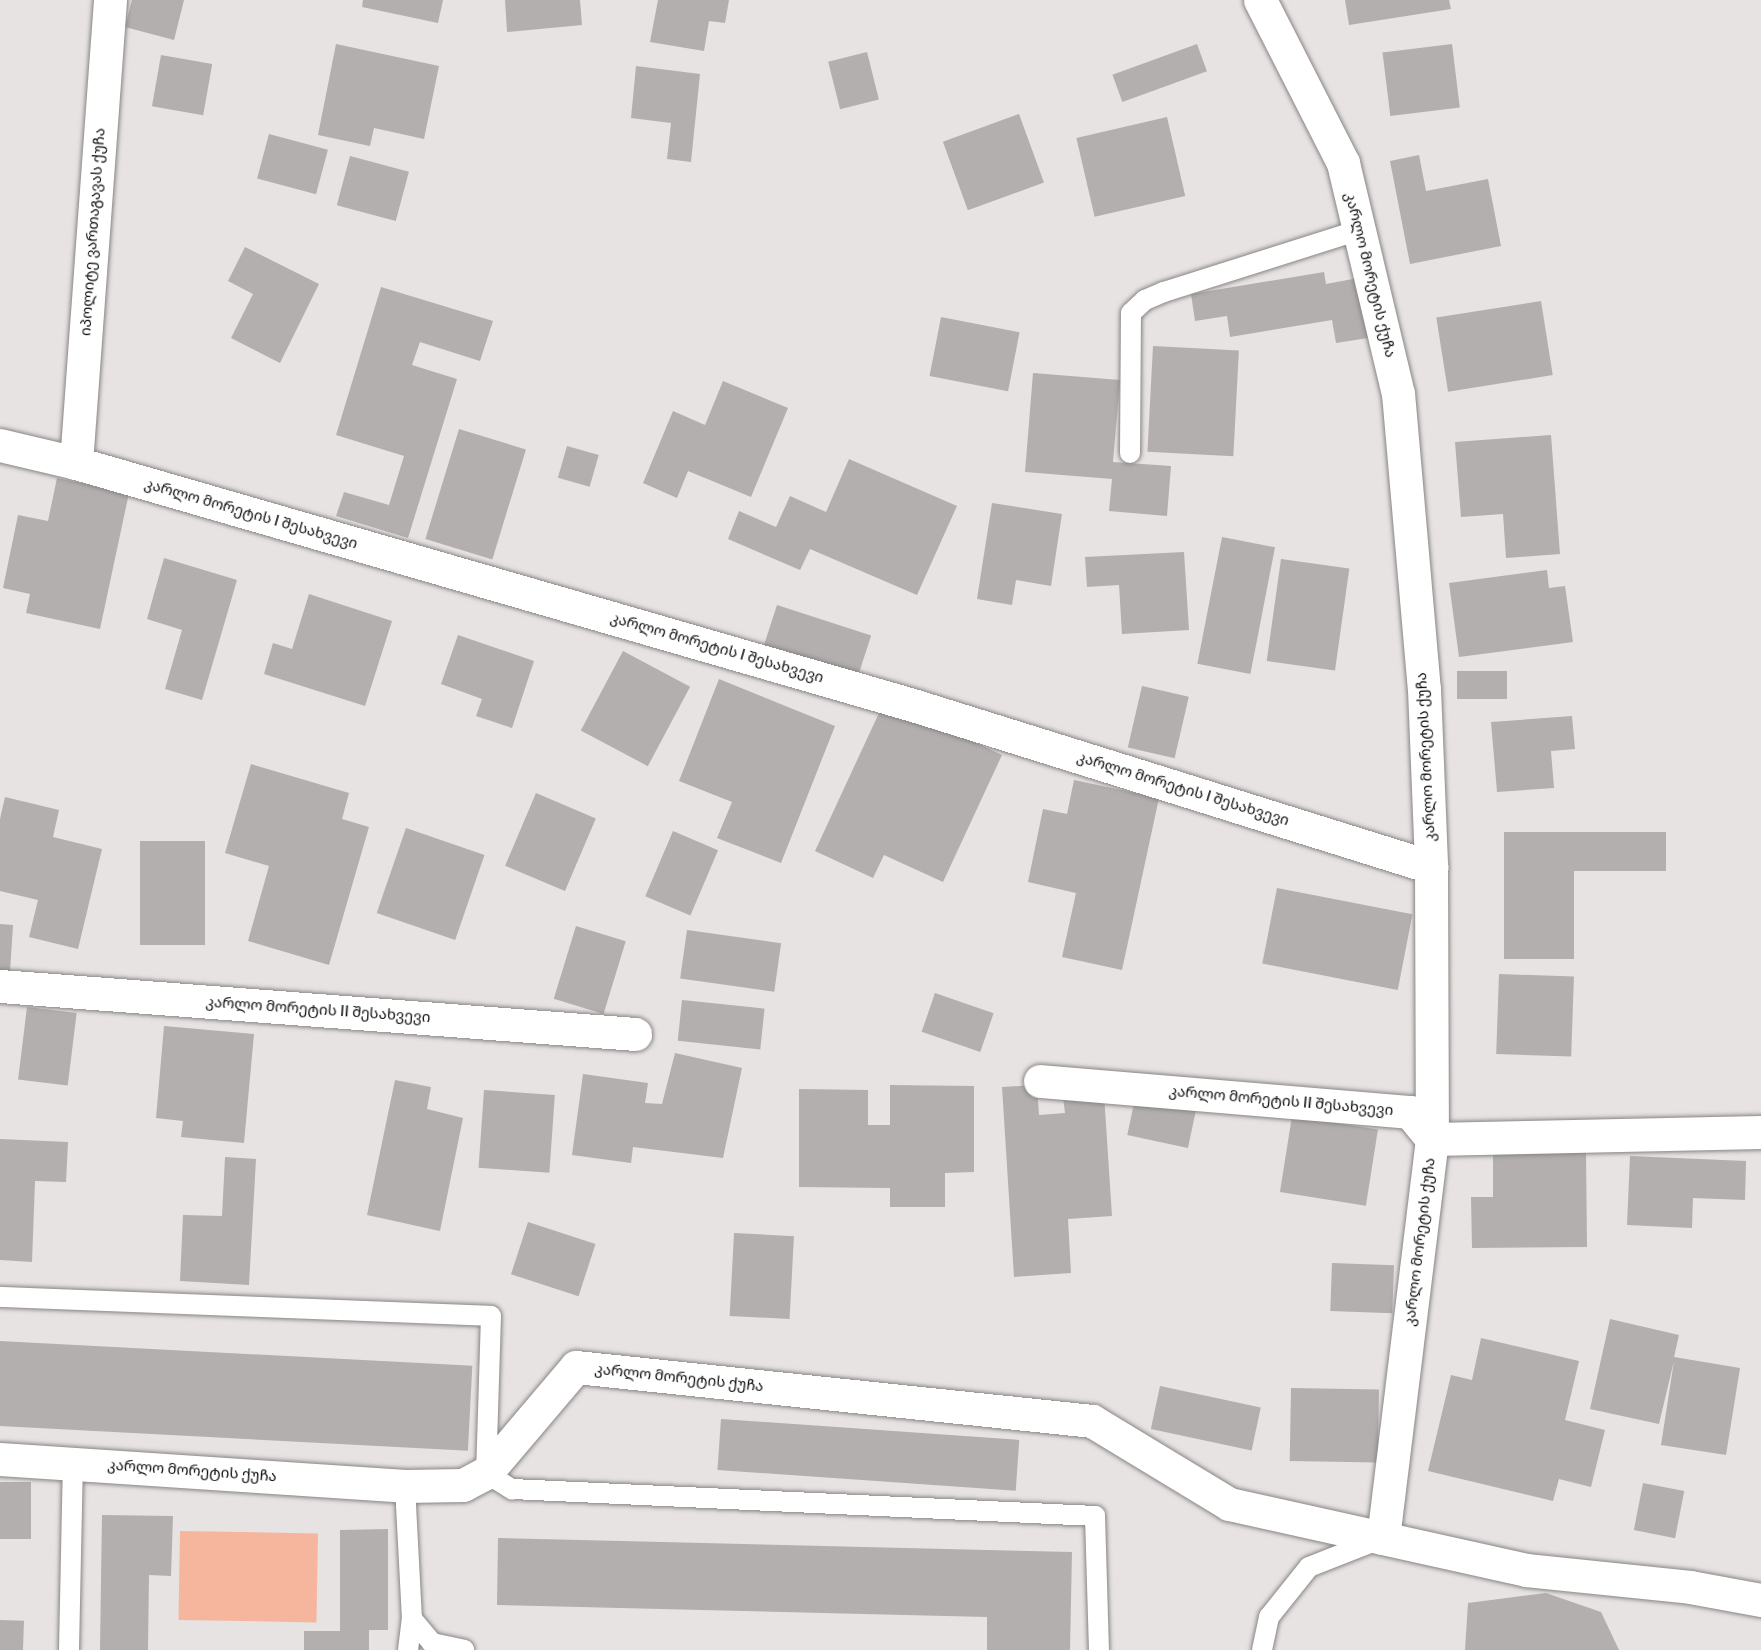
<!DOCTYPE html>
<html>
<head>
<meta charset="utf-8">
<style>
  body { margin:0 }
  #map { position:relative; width:1761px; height:1650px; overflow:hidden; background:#e7e3e2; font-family:Signika,"Noto Sans Georgian",sans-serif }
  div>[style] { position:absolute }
  .green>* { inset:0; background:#f6b69d; transform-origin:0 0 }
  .building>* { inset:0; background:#b2afae; transform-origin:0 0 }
  .roads { filter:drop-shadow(0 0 2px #888584) drop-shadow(0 0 2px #888584) }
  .lane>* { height:20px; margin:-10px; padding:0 10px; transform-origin:10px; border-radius:10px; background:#fff }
  .street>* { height:33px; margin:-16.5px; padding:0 16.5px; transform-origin:16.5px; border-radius:16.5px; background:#fff }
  span { translate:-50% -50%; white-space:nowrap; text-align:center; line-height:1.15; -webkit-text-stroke:4.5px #fff; paint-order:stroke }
  .street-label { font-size:15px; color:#0e0d0d }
</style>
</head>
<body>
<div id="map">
  <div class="green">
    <div style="left:180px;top:1531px;width:138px;height:89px;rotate:1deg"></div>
  </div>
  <div class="building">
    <div style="clip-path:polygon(132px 0,184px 0,174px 40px,125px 27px)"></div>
    <div style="clip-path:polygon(363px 0,443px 0,438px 23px,362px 7px)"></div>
    <div style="clip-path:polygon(505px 0,580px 0,582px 25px,507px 32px)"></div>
    <div style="clip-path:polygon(658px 0,729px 0,725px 23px,709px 21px,704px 51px,650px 42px)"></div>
    <div style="clip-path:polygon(1345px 0,1449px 0,1451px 9px,1349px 25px)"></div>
    <div style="clip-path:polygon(336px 44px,439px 66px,424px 139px,374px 128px,370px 146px,318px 135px)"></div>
    <div style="left:1197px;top:44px;width:29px;height:90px;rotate:70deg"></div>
    <div style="left:1452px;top:44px;width:64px;height:70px;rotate:83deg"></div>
    <div style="left:867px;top:52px;width:49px;height:40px;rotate:76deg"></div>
    <div style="left:161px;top:55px;width:52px;height:52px;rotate:10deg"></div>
    <div style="clip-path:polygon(636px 66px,700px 74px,691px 162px,667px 159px,671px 123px,631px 118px)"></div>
    <div style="left:1019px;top:114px;width:73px;height:81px;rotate:70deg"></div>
    <div style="left:1167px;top:117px;width:81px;height:93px;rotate:77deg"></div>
    <div style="left:269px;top:134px;width:61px;height:46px;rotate:15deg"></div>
    <div style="clip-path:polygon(1419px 155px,1426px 191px,1488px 179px,1501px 246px,1410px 264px,1390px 161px)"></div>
    <div style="left:350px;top:156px;width:61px;height:51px;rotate:15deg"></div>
    <div style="clip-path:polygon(245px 247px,319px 284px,280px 363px,231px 338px,253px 294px,228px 281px)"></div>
    <div style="clip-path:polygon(1324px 272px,1326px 284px,1358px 278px,1368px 338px,1336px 343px,1332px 320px,1230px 337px,1227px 316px,1195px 321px,1191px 294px)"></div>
    <div style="clip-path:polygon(381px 287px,493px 321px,480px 361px,420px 342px,412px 365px,457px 379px,408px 538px,336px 516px,344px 492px,389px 505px,404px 456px,336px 435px)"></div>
    <div style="left:1541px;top:301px;width:75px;height:106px;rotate:81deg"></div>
    <div style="left:941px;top:317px;width:80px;height:60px;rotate:11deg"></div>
    <div style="left:1153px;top:346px;width:86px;height:106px;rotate:3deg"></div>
    <div style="clip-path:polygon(1033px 373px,1120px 380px,1113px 462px,1171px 466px,1167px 516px,1109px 511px,1112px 479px,1025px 472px)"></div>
    <div style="clip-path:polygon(723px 381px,788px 408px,751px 497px,688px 471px,677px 498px,643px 483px,673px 411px,705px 425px)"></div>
    <div style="left:459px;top:429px;width:70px;height:115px;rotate:17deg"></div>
    <div style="clip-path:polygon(1551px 435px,1560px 554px,1506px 558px,1503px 514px,1461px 517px,1455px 442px)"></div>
    <div style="left:567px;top:446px;width:33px;height:33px;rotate:16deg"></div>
    <div style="clip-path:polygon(849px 459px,957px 506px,917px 595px,810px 549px,800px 570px,728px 539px,739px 511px,776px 527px,790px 496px,826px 512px)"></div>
    <div style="clip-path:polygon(57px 478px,129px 493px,100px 629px,26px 613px,30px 594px,3px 588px,18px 515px,48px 521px)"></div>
    <div style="clip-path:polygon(992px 503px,1062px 514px,1051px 586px,1016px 580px,1012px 605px,977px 599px)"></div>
    <div style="left:1222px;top:537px;width:54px;height:129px;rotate:11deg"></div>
    <div style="clip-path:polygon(1184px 552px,1189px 630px,1122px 634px,1119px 585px,1087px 587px,1085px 557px)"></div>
    <div style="clip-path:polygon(164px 558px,237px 580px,202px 700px,165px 689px,182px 630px,147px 619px)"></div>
    <div style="left:1281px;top:559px;width:69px;height:103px;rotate:8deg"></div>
    <div style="clip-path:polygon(1547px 570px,1549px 588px,1565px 586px,1573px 642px,1459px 657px,1449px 583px)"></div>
    <div style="clip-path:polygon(309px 594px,392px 621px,365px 706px,264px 674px,273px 643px,292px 649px)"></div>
    <div style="left:777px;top:605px;width:99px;height:46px;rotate:18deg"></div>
    <div style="clip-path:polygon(458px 635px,534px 661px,512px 728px,476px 716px,482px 699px,441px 684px)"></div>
    <div style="left:623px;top:651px;width:76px;height:90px;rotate:28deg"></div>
    <div style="left:1507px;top:671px;width:28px;height:50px;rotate:90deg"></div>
    <div style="clip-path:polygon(719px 679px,835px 726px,781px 863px,717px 838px,732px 802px,679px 781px)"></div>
    <div style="left:1142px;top:686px;width:48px;height:63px;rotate:13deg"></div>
    <div style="clip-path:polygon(885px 700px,1002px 755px,943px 882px,884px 855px,873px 878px,815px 851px)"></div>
    <div style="clip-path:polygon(1572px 716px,1575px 749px,1551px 751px,1554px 788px,1497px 792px,1491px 722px)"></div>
    <div style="clip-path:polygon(251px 764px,349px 793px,342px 819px,369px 827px,329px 965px,248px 941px,269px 866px,225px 853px)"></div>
    <div style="clip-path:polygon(1074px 780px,1159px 798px,1122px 970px,1062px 957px,1076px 893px,1028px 882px,1043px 809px,1067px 814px)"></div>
    <div style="left:536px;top:793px;width:65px;height:79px;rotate:23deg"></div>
    <div style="clip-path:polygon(5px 797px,59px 810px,53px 837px,102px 849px,78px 949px,29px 937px,38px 900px,0 891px,0 819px)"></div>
    <div style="left:406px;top:828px;width:83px;height:90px;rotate:19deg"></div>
    <div style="left:673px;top:831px;width:49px;height:71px;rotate:23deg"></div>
    <div style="clip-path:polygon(1504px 832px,1666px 832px,1666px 871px,1574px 871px,1574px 959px,1504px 959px)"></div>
    <div style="left:140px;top:841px;width:65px;height:104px"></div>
    <div style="left:1277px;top:888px;width:138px;height:77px;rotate:11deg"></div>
    <div style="clip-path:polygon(0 924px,13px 925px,10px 972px,0 971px)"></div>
    <div style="left:576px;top:926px;width:52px;height:76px;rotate:17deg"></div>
    <div style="left:687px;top:930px;width:95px;height:49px;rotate:8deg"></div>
    <div style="left:1499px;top:974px;width:75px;height:80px;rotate:2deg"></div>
    <div style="left:935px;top:993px;width:62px;height:41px;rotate:19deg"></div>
    <div style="left:682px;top:1000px;width:83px;height:41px;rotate:6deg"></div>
    <div style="left:27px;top:1007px;width:50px;height:73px;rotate:7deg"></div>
    <div style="clip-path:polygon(164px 1026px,254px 1034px,244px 1143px,181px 1137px,183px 1121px,156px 1118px)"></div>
    <div style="clip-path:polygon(675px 1053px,742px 1068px,723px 1158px,633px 1147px,631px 1163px,572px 1155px,583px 1074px,648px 1083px,645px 1103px,662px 1104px)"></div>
    <div style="clip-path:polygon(395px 1080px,431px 1087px,427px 1109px,463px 1118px,440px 1231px,367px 1215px)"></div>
    <div style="clip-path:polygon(890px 1085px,974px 1086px,974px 1172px,945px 1173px,945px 1207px,890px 1207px,890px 1188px,799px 1187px,799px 1089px,868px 1090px,868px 1125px,890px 1125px)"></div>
    <div style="clip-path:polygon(1037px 1085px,1039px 1115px,1065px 1113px,1063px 1097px,1104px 1094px,1112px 1216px,1068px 1219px,1071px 1273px,1014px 1277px,1002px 1087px)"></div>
    <div style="left:484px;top:1090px;width:71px;height:78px;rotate:4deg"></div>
    <div style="left:1136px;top:1094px;width:62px;height:42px;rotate:12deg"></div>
    <div style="left:1292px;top:1116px;width:87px;height:77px;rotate:9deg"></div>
    <div style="clip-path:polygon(0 1139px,68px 1142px,66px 1182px,35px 1181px,32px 1262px,0 1260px)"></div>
    <div style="clip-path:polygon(1586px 1152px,1587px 1247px,1472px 1248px,1471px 1197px,1493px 1197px,1493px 1154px)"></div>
    <div style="clip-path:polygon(1630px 1156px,1746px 1161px,1745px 1200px,1693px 1198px,1692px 1228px,1627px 1225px)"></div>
    <div style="clip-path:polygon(225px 1157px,256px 1159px,249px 1285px,180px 1281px,183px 1215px,222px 1216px)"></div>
    <div style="left:528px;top:1222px;width:71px;height:55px;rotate:18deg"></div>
    <div style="left:734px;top:1233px;width:60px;height:83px;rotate:3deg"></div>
    <div style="left:1332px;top:1263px;width:62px;height:48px;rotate:2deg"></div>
    <div style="clip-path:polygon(1610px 1319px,1679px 1335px,1674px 1357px,1740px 1368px,1726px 1455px,1661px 1445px,1674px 1361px,1659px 1424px,1590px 1409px)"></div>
    <div style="clip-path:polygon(1481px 1338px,1579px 1361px,1565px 1420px,1605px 1430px,1591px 1487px,1559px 1479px,1553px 1501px,1428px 1471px,1451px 1375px,1472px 1380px)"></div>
    <div style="left:0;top:1341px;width:473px;height:85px;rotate:3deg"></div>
    <div style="left:1160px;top:1386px;width:103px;height:44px;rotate:12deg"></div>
    <div style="left:1291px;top:1388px;width:88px;height:73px;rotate:1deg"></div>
    <div style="left:721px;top:1419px;width:299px;height:51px;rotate:4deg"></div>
    <div style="left:0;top:1482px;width:31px;height:57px"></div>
    <div style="left:1643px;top:1483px;width:42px;height:48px;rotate:11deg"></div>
    <div style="clip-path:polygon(102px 1515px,173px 1516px,171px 1576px,149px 1575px,148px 1650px,100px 1650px)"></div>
    <div style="clip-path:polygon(388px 1529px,388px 1630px,369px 1630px,369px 1650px,304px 1650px,304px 1631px,340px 1631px,340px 1530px)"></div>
    <div style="clip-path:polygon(498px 1538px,1072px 1552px,1070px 1650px,987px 1650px,987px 1617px,497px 1605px)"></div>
    <div style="clip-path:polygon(1546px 1593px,1601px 1612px,1619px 1650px,1465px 1650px,1468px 1603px)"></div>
    <div style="left:0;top:1620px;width:24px;height:30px;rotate:2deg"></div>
  </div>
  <div class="roads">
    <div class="lane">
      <div style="left:1130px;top:453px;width:140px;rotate:-89.6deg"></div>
      <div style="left:1131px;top:313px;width:19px;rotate:-43deg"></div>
      <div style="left:1145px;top:300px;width:21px;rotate:-23deg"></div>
      <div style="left:1164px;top:292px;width:205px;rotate:-17.6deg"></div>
      <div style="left:0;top:1297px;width:491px;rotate:2.2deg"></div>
      <div style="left:491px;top:1316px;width:157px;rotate:91.8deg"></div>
      <div style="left:486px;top:1473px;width:31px;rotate:32deg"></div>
      <div style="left:512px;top:1489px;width:584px;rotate:2.65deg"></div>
      <div style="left:1095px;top:1516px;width:134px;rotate:88.3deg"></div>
      <div style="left:405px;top:1486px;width:133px;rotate:87deg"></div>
      <div style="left:412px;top:1619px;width:31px;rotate:50deg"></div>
      <div style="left:432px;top:1643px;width:33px;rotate:12deg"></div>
      <div style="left:69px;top:1650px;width:187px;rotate:-88.8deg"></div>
      <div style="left:408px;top:1650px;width:31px;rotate:-83deg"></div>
      <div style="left:1262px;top:1650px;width:34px;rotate:-78deg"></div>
      <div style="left:1269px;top:1617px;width:64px;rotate:-51.3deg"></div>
      <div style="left:1309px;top:1567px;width:76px;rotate:-21.5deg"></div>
    </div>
    <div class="street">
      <div style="left:1260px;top:0;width:183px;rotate:63deg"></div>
      <div style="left:1343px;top:163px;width:236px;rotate:76.6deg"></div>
      <div style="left:1398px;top:393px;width:297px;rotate:85deg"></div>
      <div style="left:1424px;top:689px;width:178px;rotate:87.7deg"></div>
      <div style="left:1431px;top:867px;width:272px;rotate:89.8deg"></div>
      <div style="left:1432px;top:1139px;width:402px;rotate:97deg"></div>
      <div style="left:0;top:445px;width:78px;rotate:13.3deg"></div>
      <div style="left:76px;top:463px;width:874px;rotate:16.13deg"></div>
      <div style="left:916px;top:706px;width:540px;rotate:17.36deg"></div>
      <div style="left:76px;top:463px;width:464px;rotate:-85.8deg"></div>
      <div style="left:0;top:986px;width:637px;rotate:4.32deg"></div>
      <div style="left:1040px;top:1081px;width:371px;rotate:4.8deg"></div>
      <div style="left:1410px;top:1112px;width:35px;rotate:51deg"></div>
      <div style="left:1432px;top:1139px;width:329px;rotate:-1.2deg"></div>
      <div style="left:0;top:1459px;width:406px;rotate:3.8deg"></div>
      <div style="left:405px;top:1486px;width:58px;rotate:-1deg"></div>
      <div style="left:463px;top:1485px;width:26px;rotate:-28deg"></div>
      <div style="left:486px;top:1473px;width:139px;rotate:-49.7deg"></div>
      <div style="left:576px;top:1367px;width:519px;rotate:5.97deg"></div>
      <div style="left:1092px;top:1421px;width:160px;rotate:31.2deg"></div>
      <div style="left:1229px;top:1504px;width:304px;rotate:12.5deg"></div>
      <div style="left:1526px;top:1570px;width:165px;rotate:5.9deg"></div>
      <div style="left:1690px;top:1587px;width:72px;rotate:10.4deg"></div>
    </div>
  </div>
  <div class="street-label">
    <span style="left:93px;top:232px;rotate:-86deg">იპოლიტე ვართაგავას ქუჩა</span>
    <span style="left:1370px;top:275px;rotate:76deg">კარლო მორეტის ქუჩა</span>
    <span style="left:251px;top:514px;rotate:16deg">კარლო მორეტის I შესახვევი</span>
    <span style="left:717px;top:648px;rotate:16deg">კარლო მორეტის I შესახვევი</span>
    <span style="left:1426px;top:757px;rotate:-93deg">კარლო მორეტის ქუჩა</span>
    <span style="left:1183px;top:789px;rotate:17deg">კარლო მორეტის I შესახვევი</span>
    <span style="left:318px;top:1010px;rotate:4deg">კარლო მორეტის II შესახვევი</span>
    <span style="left:1281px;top:1101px;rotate:5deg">კარლო მორეტის II შესახვევი</span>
    <span style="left:1420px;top:1242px;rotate:-83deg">კარლო მორეტის ქუჩა</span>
    <span style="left:679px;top:1378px;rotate:6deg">კარლო მორეტის ქუჩა</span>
    <span style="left:192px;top:1471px;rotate:4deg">კარლო მორეტის ქუჩა</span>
  </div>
</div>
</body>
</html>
